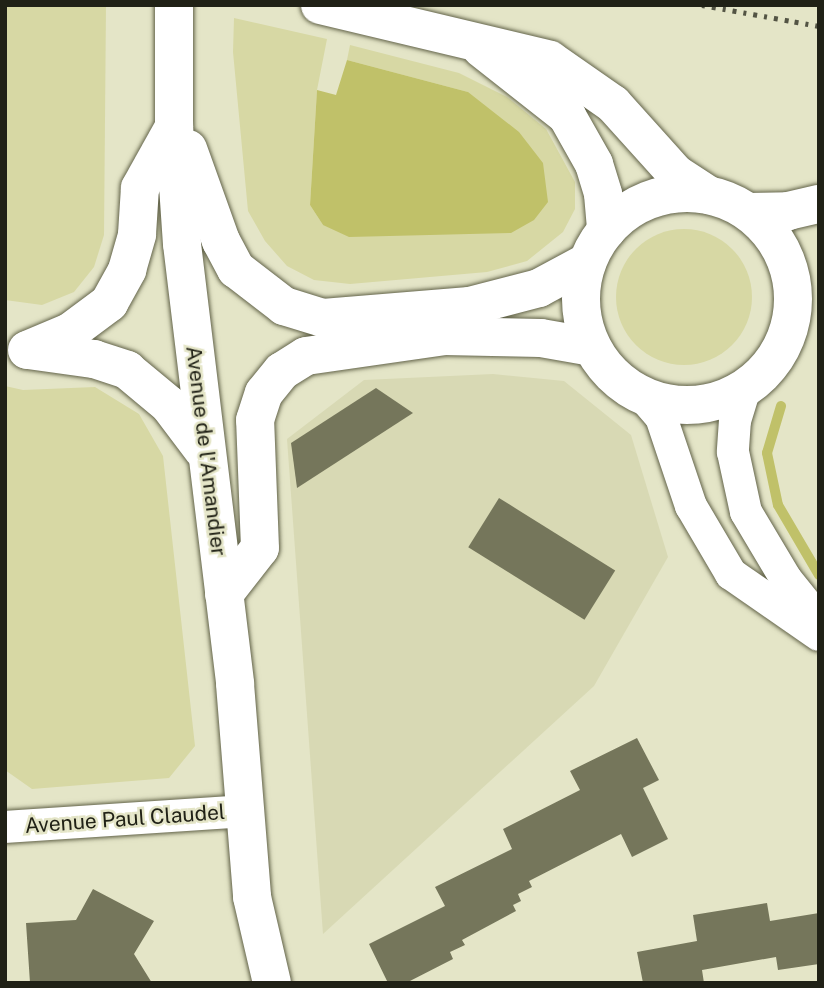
<!DOCTYPE html>
<html>
<head>
<meta charset="utf-8">
<style>
  body { margin:0 }
  #map { position:relative; width:824px; height:988px; overflow:hidden; background:#e4e5c7; font-family:"Public Sans",sans-serif }
  div>[style] { position:absolute }
  .built>* { inset:0; background:#d8d9b4 }
  .green>* { inset:0; background:#d7d8a4 }
  .round { border-radius:50% }
  .water>* { inset:0; background:#c0c169 }
  .stream>* { height:10px; margin:-5px; padding:0 5px; transform-origin:5px; border-radius:5px; background:#c0c169 }
  .building>* { inset:0; background:#75765b; transform-origin:0 0 }
  .roads { filter:drop-shadow(0 0 2px #626349) drop-shadow(0 0 2px #626349) }
  .minor>* { height:32px; margin:-16px; padding:0 16px; transform-origin:16px; border-radius:16px; background:#fff }
  .secondary>* { height:38px; margin:-19px; padding:0 19px; transform-origin:19px; border-radius:19px; background:#fff }
  .secondary>.ring { margin:-19px; padding:0; box-sizing:content-box; background:none; border:38px solid #fff; border-radius:50% }
  .rail>* { height:5px; margin-top:-2.5px; transform-origin:0; background:repeating-linear-gradient(90deg,#535444 0 3.5px,transparent 0 10.5px) }
  span { translate:-50% -50%; white-space:nowrap; text-align:center; line-height:1.15; -webkit-text-stroke:5px #e4e5c7; paint-order:stroke }
  .street-label { font-size:21px; color:#202116 }
  .frame { position:absolute; inset:0; border:7px solid #202116; pointer-events:none }
</style>
</head>
<body>
<div id="map">
  <div class="built">
    <div style="clip-path:polygon(493px 374px,564px 381px,631px 435px,668px 557px,594px 686px,323px 934px,287px 439px,364px 380px)"></div>
  </div>
  <div class="green">
    <div style="clip-path:polygon(5px 5px,106px 5px,104px 235px,94px 267px,74px 292px,42px 305px,5px 300px)"></div>
    <div style="clip-path:polygon(234px 18px,327px 39px,317px 90px,310px 205px,323px 225px,468px 92px,347px 60px,350px 45px,459px 73px,507px 97px,546px 129px,575px 182px,575px 209px,563px 232px,527px 261px,487px 272px,350px 284px,314px 280px,287px 266px,265px 241px,248px 211px,233px 52px)"></div>
    <div class="round" style="left:616px;top:229px;width:136px;height:136px"></div>
    <div style="clip-path:polygon(5px 386px,23px 390px,95px 387px,139px 414px,163px 456px,195px 746px,169px 778px,32px 789px,5px 770px)"></div>
  </div>
  <div class="water">
    <div style="clip-path:polygon(347px 60px,468px 92px,519px 132px,543px 163px,548px 202px,534px 220px,511px 233px,349px 237px,323px 225px,310px 205px,317px 90px,336px 95px)"></div>
  </div>
  <div class="stream">
    <div style="left:781px;top:406px;width:49px;rotate:106.6deg"></div>
    <div style="left:767px;top:453px;width:53px;rotate:78.1deg"></div>
    <div style="left:778px;top:505px;width:81px;rotate:59.6deg"></div>
  </div>
  <div class="building">
    <div style="clip-path:polygon(376px 388px,413px 413px,297px 488px,291px 443px)"></div>
    <div style="left:499px;top:498px;width:137px;height:58px;rotate:32deg"></div>
    <div style="clip-path:polygon(637px 738px,659px 780px,643px 788px,668px 839px,632px 857px,621px 834px,529px 881px,532px 887px,518px 894px,521px 901px,513px 905px,516px 911px,462px 940px,465px 945px,450px 952px,453px 959px,406px 983px,388px 983px,369px 944px,445px 906px,435px 887px,512px 849px,503px 829px,580px 790px,570px 771px)"></div>
    <div style="clip-path:polygon(93px 889px,154px 921px,134px 954px,152px 983px,30px 983px,26px 923px,76px 920px)"></div>
    <div style="clip-path:polygon(767px 903px,770px 921px,819px 913px,819px 964px,778px 970px,776px 957px,702px 970px,704px 983px,643px 983px,637px 952px,697px 941px,693px 915px)"></div>
  </div>
  <div class="roads">
    <div class="minor">
      <div style="left:745px;top:388px;width:34px;rotate:107deg"></div>
      <div style="left:735px;top:420px;width:32px;rotate:94deg"></div>
      <div style="left:733px;top:452px;width:61px;rotate:77.8deg"></div>
      <div style="left:746px;top:512px;width:78px;rotate:59.2deg"></div>
      <div style="left:786px;top:579px;width:53px;rotate:51.2deg"></div>
      <div style="left:641px;top:394px;width:30px;rotate:49deg"></div>
      <div style="left:661px;top:417px;width:94px;rotate:71.4deg"></div>
      <div style="left:691px;top:506px;width:79px;rotate:59.5deg"></div>
      <div style="left:731px;top:574px;width:107px;rotate:34.7deg"></div>
      <div style="left:5px;top:827px;width:241px;rotate:-3.8deg"></div>
    </div>
    <div class="secondary">
      <div style="left:174px;top:5px;width:122px;rotate:90deg"></div>
      <div style="left:174px;top:127px;width:117px;rotate:86.1deg"></div>
      <div style="left:182px;top:244px;width:443px;rotate:83.1deg"></div>
      <div style="left:235px;top:684px;width:214px;rotate:85.4deg"></div>
      <div style="left:252px;top:897px;width:88px;rotate:76.9deg"></div>
      <div style="left:320px;top:5px;width:236px;rotate:13.4deg"></div>
      <div style="left:550px;top:60px;width:77px;rotate:34.9deg"></div>
      <div style="left:613px;top:104px;width:94px;rotate:48deg"></div>
      <div style="left:676px;top:174px;width:38px;rotate:33deg"></div>
      <div style="left:481px;top:48px;width:110px;rotate:38.3deg"></div>
      <div style="left:567px;top:116px;width:55px;rotate:60.6deg"></div>
      <div style="left:594px;top:164px;width:31px;rotate:73deg"></div>
      <div style="left:603px;top:194px;width:37px;rotate:85deg"></div>
      <div style="left:188px;top:149px;width:98px;rotate:70.3deg"></div>
      <div style="left:221px;top:241px;width:32px;rotate:62deg"></div>
      <div style="left:236px;top:269px;width:61px;rotate:37.6deg"></div>
      <div style="left:284px;top:306px;width:41px;rotate:17.1deg"></div>
      <div style="left:323px;top:318px;width:147px;rotate:-4.7deg"></div>
      <div style="left:470px;top:306px;width:71px;rotate:-14.6deg"></div>
      <div style="left:539px;top:288px;width:55px;rotate:-28.4deg"></div>
      <div class="ring" style="left:581px;top:193px;width:174px;height:174px"></div>
      <div style="left:749px;top:212px;width:39px;rotate:-1deg"></div>
      <div style="left:788px;top:211px;width:32px;rotate:-13deg"></div>
      <div style="left:27px;top:350px;width:47px;rotate:-22.7deg"></div>
      <div style="left:70px;top:332px;width:49px;rotate:-36.6deg"></div>
      <div style="left:109px;top:303px;width:38px;rotate:-61deg"></div>
      <div style="left:127px;top:270px;width:37px;rotate:-74deg"></div>
      <div style="left:137px;top:234px;width:46px;rotate:-86.3deg"></div>
      <div style="left:140px;top:188px;width:70px;rotate:-60.9deg"></div>
      <div style="left:28px;top:350px;width:67px;rotate:7.8deg"></div>
      <div style="left:94px;top:359px;width:35px;rotate:18deg"></div>
      <div style="left:127px;top:370px;width:55px;rotate:39.8deg"></div>
      <div style="left:169px;top:405px;width:56px;rotate:52.9deg"></div>
      <div style="left:224px;top:594px;width:58px;rotate:-52deg"></div>
      <div style="left:260px;top:548px;width:128px;rotate:-92.2deg"></div>
      <div style="left:255px;top:420px;width:28px;rotate:-72deg"></div>
      <div style="left:264px;top:393px;width:28px;rotate:-51deg"></div>
      <div style="left:282px;top:371px;width:28px;rotate:-32deg"></div>
      <div style="left:306px;top:356px;width:139px;rotate:-8.2deg"></div>
      <div style="left:444px;top:336px;width:97px;rotate:1.2deg"></div>
      <div style="left:541px;top:338px;width:52px;rotate:10deg"></div>
    </div>
  </div>
  <div class="rail">
    <div style="left:702px;top:5px;width:119px;rotate:10.2deg"></div>
  </div>
  <div class="street-label">
    <span style="left:206px;top:451px;rotate:83deg">Avenue de l'Amandier</span>
    <span style="left:125px;top:819px;rotate:-4deg">Avenue Paul Claudel</span>
  </div>
  <div class="frame"></div>
</div>
</body>
</html>
